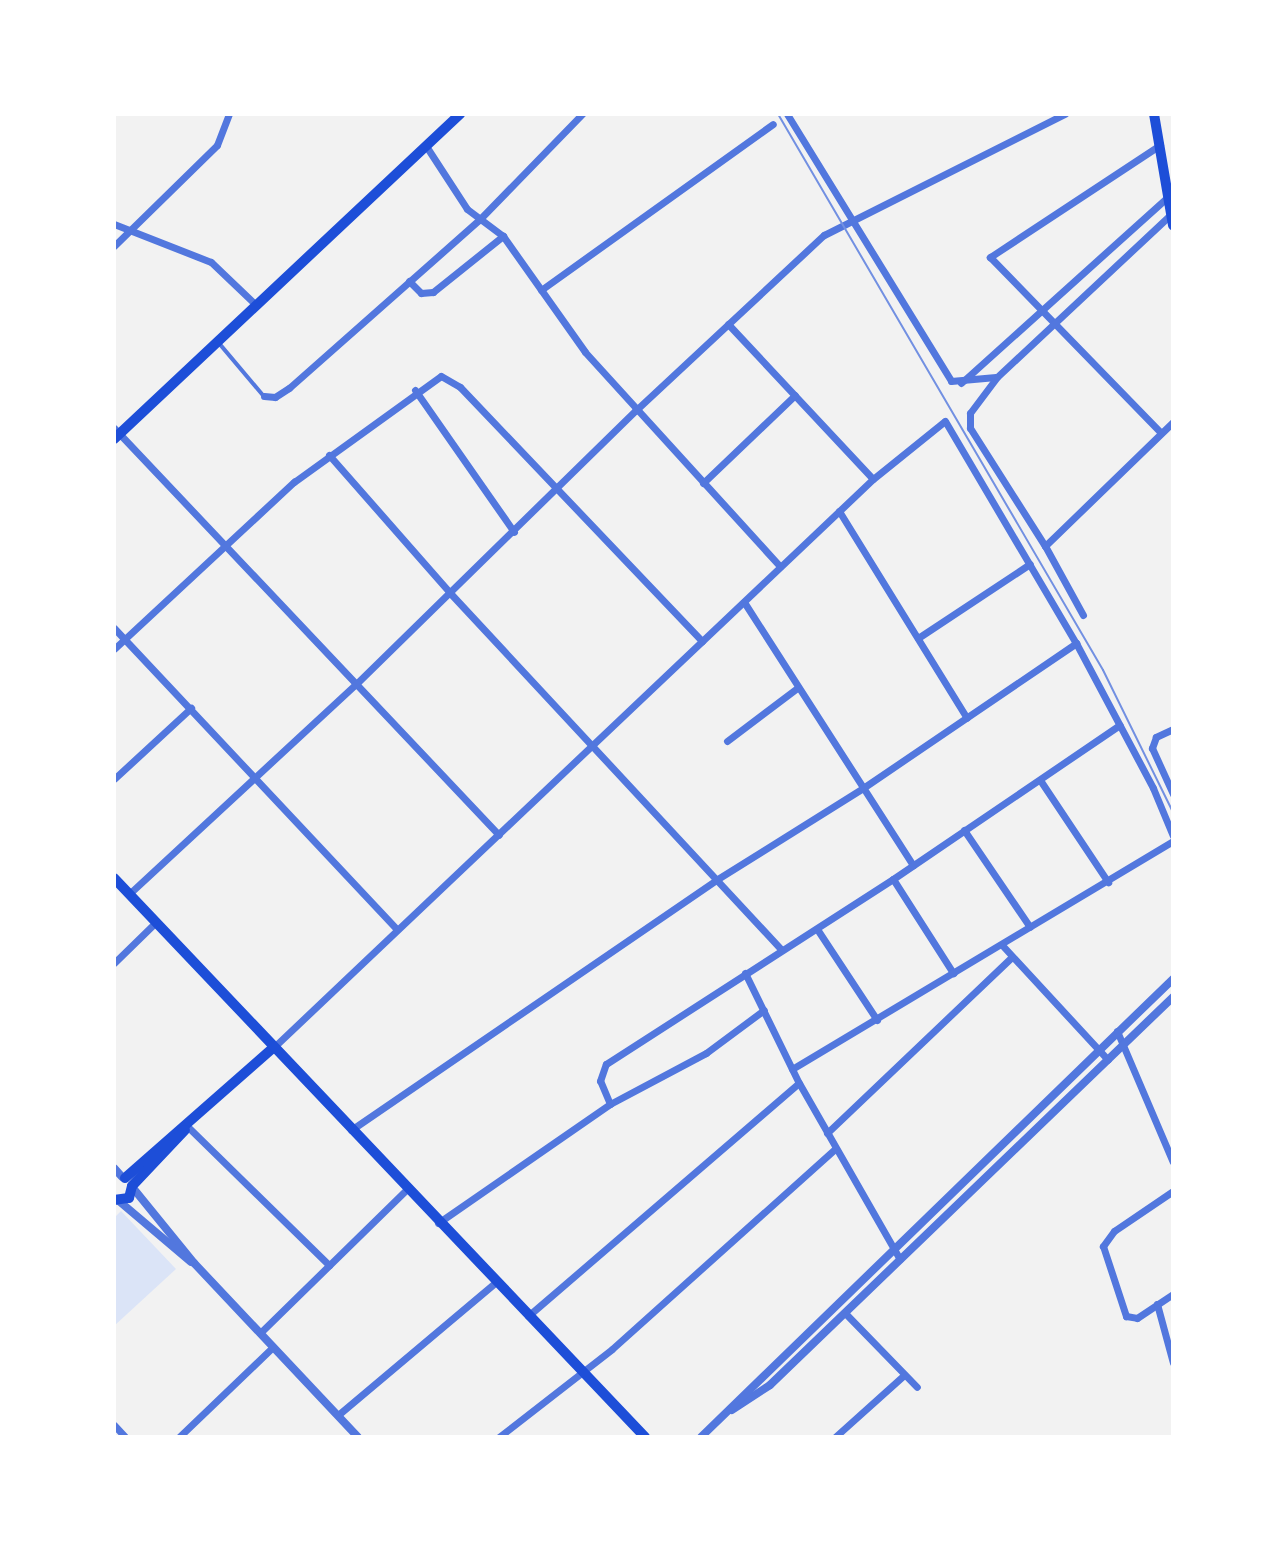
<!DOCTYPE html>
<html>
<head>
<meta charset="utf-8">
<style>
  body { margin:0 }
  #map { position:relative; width:1287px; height:1551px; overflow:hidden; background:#f2f2f2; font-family:"Sofia Sans Condensed",sans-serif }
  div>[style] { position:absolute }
  .green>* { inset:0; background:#dbe4f7 }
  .service>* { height:3.5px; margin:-1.75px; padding:0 1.75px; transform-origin:1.75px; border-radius:1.75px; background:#5277de }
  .minor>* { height:7px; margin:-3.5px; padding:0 3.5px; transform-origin:3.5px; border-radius:3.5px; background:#5277de }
  .tertiary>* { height:8px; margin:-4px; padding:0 4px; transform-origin:4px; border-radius:4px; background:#5277de }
  .secondary>* { height:10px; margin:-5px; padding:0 5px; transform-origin:5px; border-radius:5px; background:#1d4ed8 }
  .primary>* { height:10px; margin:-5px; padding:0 5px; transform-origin:5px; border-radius:5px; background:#1d4ed8 }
  .tram>* { height:2px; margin:-1px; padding:0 1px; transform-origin:1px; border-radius:1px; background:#7290e2 }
  span { translate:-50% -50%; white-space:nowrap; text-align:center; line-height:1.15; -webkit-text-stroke:7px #fff; paint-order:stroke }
  .frame { position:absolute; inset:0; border:116px solid #fff; pointer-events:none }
</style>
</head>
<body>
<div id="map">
  <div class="green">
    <div style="clip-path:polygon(121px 1211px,176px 1269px,114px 1326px,114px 1218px)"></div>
  </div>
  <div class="service">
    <div style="left:220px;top:344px;width:68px;rotate:49.8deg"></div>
  </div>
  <div class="minor">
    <div style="left:787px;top:114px;width:313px;rotate:58.4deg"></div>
    <div style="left:951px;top:381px;width:45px;rotate:-5.1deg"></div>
    <div style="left:1160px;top:145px;width:204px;rotate:146.6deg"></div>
    <div style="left:990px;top:257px;width:245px;rotate:45.8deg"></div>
    <div style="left:426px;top:146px;width:75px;rotate:56.9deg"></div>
    <div style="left:467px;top:209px;width:45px;rotate:36.9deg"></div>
    <div style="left:503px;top:236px;width:142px;rotate:54.7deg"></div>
    <div style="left:585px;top:352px;width:290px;rotate:47.7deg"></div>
    <div style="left:114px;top:224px;width:104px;rotate:21.4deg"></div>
    <div style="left:211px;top:262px;width:62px;rotate:43.7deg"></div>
    <div style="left:114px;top:246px;width:144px;rotate:-44.4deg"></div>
    <div style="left:217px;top:145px;width:33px;rotate:-69deg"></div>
    <div style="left:409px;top:281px;width:17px;rotate:45deg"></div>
    <div style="left:421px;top:293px;width:12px;rotate:-5deg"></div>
    <div style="left:433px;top:292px;width:90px;rotate:-38.7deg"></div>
    <div style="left:541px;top:290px;width:285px;rotate:-35.6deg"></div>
    <div style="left:728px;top:324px;width:212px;rotate:46.9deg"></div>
    <div style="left:961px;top:383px;width:285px;rotate:-42deg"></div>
    <div style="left:415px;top:390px;width:173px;rotate:55.1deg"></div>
    <div style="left:264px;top:396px;width:11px;rotate:5deg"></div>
    <div style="left:275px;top:397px;width:17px;rotate:-33deg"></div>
    <div style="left:289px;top:388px;width:254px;rotate:-41.5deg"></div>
    <div style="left:479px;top:220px;width:148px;rotate:-45.8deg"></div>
    <div style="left:114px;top:428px;width:560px;rotate:46.59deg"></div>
    <div style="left:329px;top:455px;width:185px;rotate:48.7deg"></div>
    <div style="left:451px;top:594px;width:486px;rotate:47.1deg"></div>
    <div style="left:703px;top:483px;width:127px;rotate:-43.7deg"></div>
    <div style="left:839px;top:511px;width:243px;rotate:58.3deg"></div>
    <div style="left:1045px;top:546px;width:140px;rotate:-122.4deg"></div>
    <div style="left:970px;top:428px;width:15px;rotate:-90deg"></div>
    <div style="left:970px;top:413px;width:45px;rotate:-53.1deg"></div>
    <div style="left:997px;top:377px;width:238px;rotate:-43.1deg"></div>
    <div style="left:744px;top:602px;width:313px;rotate:57.3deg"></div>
    <div style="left:1083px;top:615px;width:79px;rotate:-118.8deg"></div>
    <div style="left:1045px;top:546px;width:178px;rotate:-44.1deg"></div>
    <div style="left:114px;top:628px;width:413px;rotate:46.8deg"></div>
    <div style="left:918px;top:638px;width:134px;rotate:-33.5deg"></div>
    <div style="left:114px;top:649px;width:246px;rotate:-42.9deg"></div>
    <div style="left:294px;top:482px;width:181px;rotate:-35.8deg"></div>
    <div style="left:441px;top:376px;width:22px;rotate:30deg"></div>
    <div style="left:460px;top:387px;width:351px;rotate:46.4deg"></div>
    <div style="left:1173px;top:729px;width:19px;rotate:155deg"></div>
    <div style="left:1156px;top:737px;width:12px;rotate:110deg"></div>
    <div style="left:1152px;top:748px;width:51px;rotate:65.5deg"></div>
    <div style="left:727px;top:741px;width:88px;rotate:-37.1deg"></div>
    <div style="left:114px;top:779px;width:105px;rotate:-42.7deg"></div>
    <div style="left:1040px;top:780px;width:123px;rotate:56.3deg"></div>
    <div style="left:964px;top:830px;width:117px;rotate:55.8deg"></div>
    <div style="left:893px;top:879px;width:112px;rotate:57.4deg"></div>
    <div style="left:129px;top:894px;width:308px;rotate:-42.8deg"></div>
    <div style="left:355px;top:685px;width:392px;rotate:-44.4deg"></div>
    <div style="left:635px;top:411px;width:258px;rotate:-43deg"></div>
    <div style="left:824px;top:235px;width:270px;rotate:-26.7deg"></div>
    <div style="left:817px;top:929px;width:109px;rotate:56.6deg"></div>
    <div style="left:1002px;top:945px;width:156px;rotate:47.3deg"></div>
    <div style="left:114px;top:963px;width:59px;rotate:-44.3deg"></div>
    <div style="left:745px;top:973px;width:123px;rotate:63.9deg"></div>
    <div style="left:799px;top:1083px;width:203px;rotate:60.2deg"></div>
    <div style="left:1117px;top:1031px;width:142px;rotate:66.9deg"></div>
    <div style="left:274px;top:1047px;width:825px;rotate:-43.48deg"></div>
    <div style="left:873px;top:479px;width:92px;rotate:-38.9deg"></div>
    <div style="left:945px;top:421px;width:258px;rotate:59.5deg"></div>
    <div style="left:1076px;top:643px;width:164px;rotate:62deg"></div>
    <div style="left:1153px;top:788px;width:52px;rotate:67.4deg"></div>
    <div style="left:792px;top:1069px;width:444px;rotate:-30.9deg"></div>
    <div style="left:610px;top:1104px;width:25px;rotate:-113deg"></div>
    <div style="left:600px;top:1081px;width:18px;rotate:-71deg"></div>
    <div style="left:606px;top:1064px;width:341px;rotate:-32.8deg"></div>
    <div style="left:893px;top:879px;width:274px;rotate:-34.2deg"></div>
    <div style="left:187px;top:1126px;width:199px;rotate:44.4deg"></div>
    <div style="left:351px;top:1130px;width:442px;rotate:-34.4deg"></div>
    <div style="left:716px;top:880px;width:173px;rotate:-32deg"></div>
    <div style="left:863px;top:788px;width:258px;rotate:-34.2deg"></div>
    <div style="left:827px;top:1133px;width:255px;rotate:-43.6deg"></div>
    <div style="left:1173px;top:1191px;width:71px;rotate:145.9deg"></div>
    <div style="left:1114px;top:1231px;width:19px;rotate:126deg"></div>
    <div style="left:1103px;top:1246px;width:74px;rotate:71.8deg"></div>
    <div style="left:1126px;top:1316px;width:11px;rotate:10deg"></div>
    <div style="left:1137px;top:1318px;width:43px;rotate:-33.7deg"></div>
    <div style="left:438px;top:1223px;width:209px;rotate:-34.7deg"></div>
    <div style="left:610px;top:1104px;width:109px;rotate:-28deg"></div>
    <div style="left:706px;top:1053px;width:72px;rotate:-36.6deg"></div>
    <div style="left:1157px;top:1304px;width:61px;rotate:74.8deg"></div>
    <div style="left:845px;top:1313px;width:103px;rotate:45.8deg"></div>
    <div style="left:528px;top:1316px;width:357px;rotate:-40.7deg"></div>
    <div style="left:260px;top:1333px;width:204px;rotate:-44.4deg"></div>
    <div style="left:338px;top:1415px;width:205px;rotate:-40.1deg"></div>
    <div style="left:114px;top:1425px;width:16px;rotate:47deg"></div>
    <div style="left:179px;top:1437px;width:130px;rotate:-43.8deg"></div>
    <div style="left:499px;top:1437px;width:143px;rotate:-37.9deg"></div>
    <div style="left:612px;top:1349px;width:300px;rotate:-41.9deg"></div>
    <div style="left:835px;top:1437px;width:93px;rotate:-41.9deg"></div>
  </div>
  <div class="tertiary">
    <div style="left:114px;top:1168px;width:12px;rotate:48deg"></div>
    <div style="left:133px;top:1188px;width:97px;rotate:50.9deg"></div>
    <div style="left:194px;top:1263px;width:239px;rotate:46.7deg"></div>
    <div style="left:119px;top:1201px;width:94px;rotate:40.3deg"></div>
    <div style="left:732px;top:1410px;width:45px;rotate:-33.3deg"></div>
    <div style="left:770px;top:1385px;width:559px;rotate:-43.91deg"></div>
    <div style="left:701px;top:1437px;width:658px;rotate:-44.14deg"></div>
  </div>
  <div class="secondary">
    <div style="left:1154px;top:114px;width:113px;rotate:80.3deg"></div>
    <div style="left:114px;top:439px;width:475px;rotate:-43.2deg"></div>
    <div style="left:125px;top:1178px;width:198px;rotate:-41.3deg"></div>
    <div style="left:132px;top:1186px;width:77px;rotate:-46.6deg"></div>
    <div style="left:114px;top:1200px;width:15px;rotate:-8deg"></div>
    <div style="left:129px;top:1198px;width:12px;rotate:-76deg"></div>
  </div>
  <div class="primary">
    <div style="left:114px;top:878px;width:771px;rotate:46.47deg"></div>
  </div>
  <div class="tram">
    <div style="left:778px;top:114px;width:644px;rotate:59.69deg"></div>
    <div style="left:1103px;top:670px;width:158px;rotate:63.8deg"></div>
  </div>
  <div class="frame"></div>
</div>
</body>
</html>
